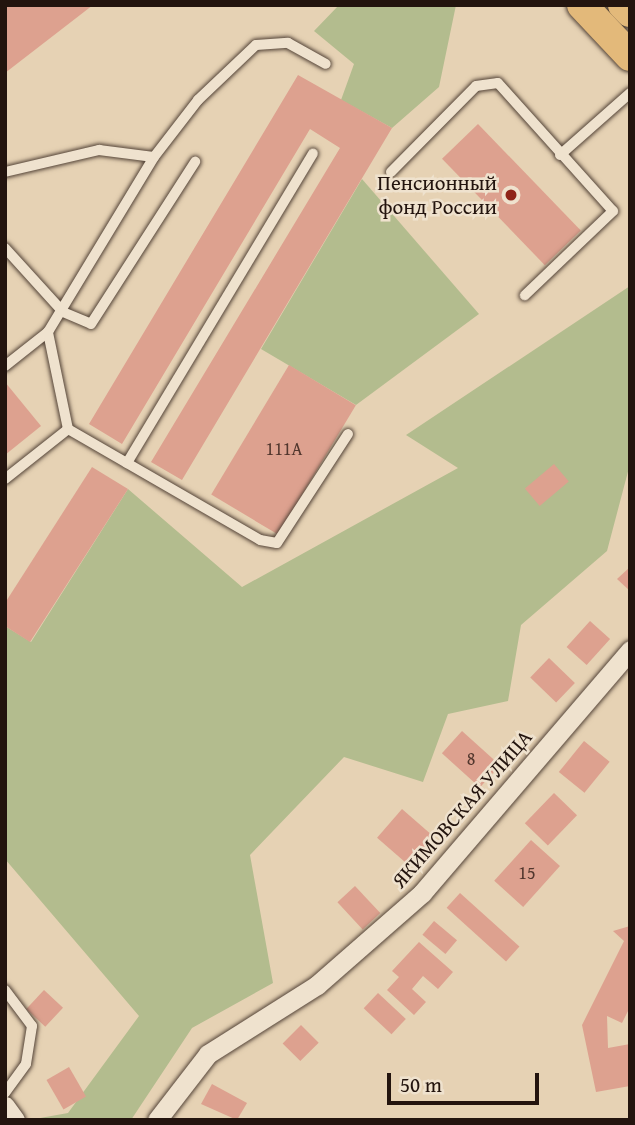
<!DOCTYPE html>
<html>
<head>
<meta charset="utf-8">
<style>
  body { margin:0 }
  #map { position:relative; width:635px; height:1125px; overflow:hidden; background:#e6d2b4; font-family:"Gentium Book Plus",serif }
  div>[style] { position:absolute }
  .green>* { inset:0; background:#b3bc8e }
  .building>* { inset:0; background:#dda18f; transform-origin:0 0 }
  .roads { filter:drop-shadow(0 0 2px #544438) drop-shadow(0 0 2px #544438) }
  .service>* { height:10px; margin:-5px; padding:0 5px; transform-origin:5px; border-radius:5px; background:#efe2ce }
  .minor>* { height:19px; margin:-9.5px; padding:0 9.5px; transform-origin:9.5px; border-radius:9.5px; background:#efe2ce }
  .primary>* { height:30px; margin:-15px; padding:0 15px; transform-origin:15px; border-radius:15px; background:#e3b97a }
  .dots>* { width:19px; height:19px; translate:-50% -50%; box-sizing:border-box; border:4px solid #efe2ce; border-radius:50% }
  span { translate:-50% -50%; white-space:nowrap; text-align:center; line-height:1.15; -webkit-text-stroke:5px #efe2ce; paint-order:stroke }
  .number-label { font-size:18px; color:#52372e }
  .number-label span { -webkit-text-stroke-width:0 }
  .poi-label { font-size:21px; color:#23140e }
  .right { translate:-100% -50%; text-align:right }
  .street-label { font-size:21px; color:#23140e }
  .frame { position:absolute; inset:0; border:7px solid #23140e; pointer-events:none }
  .scale { position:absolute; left:387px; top:1073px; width:152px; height:32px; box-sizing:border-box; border:4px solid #23140e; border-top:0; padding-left:9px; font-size:21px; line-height:24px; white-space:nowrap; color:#23140e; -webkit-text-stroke:5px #efe2ce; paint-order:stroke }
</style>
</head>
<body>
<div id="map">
  <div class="green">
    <div style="clip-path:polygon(339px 5px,456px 5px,439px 87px,392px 128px,341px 100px,354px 64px,314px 31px)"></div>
    <div style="clip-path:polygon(362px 179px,479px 314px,356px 405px,261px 349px)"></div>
    <div style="clip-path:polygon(630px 286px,630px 464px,607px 551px,521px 625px,508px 701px,448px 714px,423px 782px,344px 757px,250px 855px,273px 983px,192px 1028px,131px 1120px,29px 1120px,68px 1113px,139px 1016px,5px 859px,5px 626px,31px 642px,128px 489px,242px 587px,458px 468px,406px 435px)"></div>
  </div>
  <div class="building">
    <div style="clip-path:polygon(5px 5px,93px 5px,5px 73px)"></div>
    <div style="clip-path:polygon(298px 75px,392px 128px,182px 480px,151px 462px,340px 148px,310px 129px,122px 444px,89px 424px)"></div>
    <div style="left:478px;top:124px;width:148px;height:50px;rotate:46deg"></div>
    <div style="left:289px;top:365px;width:78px;height:151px;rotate:31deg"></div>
    <div style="clip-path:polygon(5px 382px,41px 426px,5px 455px)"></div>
    <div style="left:554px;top:464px;width:23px;height:38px;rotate:50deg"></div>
    <div style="clip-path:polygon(92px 467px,128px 489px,30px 642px,5px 626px,5px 603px)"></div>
    <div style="clip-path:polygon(630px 567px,630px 591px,617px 579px)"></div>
    <div style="left:590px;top:621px;width:27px;height:35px;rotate:42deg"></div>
    <div style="left:549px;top:658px;width:36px;height:27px;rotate:44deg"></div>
    <div style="left:462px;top:731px;width:51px;height:30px;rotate:42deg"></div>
    <div style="left:584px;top:741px;width:33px;height:40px;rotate:39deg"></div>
    <div style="left:554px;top:793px;width:32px;height:42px;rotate:44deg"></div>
    <div style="left:402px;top:809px;width:43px;height:38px;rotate:41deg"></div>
    <div style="left:531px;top:840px;width:39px;height:55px;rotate:42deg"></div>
    <div style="left:355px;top:886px;width:37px;height:24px;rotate:47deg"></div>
    <div style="left:460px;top:893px;width:80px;height:20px;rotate:42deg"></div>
    <div style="left:434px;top:921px;width:30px;height:18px;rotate:40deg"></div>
    <div style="clip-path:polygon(630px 926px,630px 1007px,622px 1023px,607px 1016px,608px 1048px,630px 1044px,630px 1086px,596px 1092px,582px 1025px,624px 941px,613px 931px)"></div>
    <div style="clip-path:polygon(419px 942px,453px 972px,438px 989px,423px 976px,412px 989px,426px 1002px,414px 1015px,387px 990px,399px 977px,392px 971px)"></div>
    <div style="left:44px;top:990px;width:26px;height:26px;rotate:43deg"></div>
    <div style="left:378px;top:993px;width:38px;height:21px;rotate:43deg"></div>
    <div style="left:301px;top:1025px;width:25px;height:26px;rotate:45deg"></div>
    <div style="left:69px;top:1067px;width:34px;height:26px;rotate:60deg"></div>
    <div style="clip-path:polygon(212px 1084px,247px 1103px,237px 1120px,201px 1104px)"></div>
  </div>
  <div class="roads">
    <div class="service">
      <div style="left:560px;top:155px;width:94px;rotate:-41.5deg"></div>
      <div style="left:5px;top:172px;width:97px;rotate:-13.2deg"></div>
      <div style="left:99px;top:150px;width:55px;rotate:7.3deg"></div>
      <div style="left:391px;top:172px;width:121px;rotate:-45.3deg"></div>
      <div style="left:476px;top:86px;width:22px;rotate:-8deg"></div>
      <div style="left:498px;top:83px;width:172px;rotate:48.1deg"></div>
      <div style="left:613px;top:211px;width:122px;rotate:136.3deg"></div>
      <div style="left:5px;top:248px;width:86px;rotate:47.8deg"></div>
      <div style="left:63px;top:312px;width:30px;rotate:23deg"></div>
      <div style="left:91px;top:324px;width:193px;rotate:-57.3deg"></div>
      <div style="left:5px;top:366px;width:55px;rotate:-38.3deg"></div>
      <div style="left:48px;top:332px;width:205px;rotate:-58.8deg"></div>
      <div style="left:154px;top:157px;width:72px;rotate:-52.3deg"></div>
      <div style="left:198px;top:100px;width:80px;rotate:-43.5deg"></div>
      <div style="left:256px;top:45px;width:32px;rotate:-4deg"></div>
      <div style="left:288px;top:43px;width:43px;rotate:28.9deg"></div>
      <div style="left:68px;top:429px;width:222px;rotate:30deg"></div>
      <div style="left:260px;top:540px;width:17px;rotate:10deg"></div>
      <div style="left:277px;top:543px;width:130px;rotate:-56.9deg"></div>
      <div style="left:127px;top:463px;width:361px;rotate:-59deg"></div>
      <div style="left:5px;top:479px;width:80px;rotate:-38.4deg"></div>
      <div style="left:68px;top:429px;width:99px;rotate:-101.7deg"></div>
      <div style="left:5px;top:990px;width:45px;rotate:53.1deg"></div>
      <div style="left:32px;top:1026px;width:38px;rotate:99deg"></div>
      <div style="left:26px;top:1064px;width:36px;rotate:126deg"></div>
    </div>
    <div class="minor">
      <div style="left:5px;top:1106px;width:17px;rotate:54deg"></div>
      <div style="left:157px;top:1120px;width:83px;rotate:-52.3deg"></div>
      <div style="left:208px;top:1054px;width:129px;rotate:-32.3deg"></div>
      <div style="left:317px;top:985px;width:140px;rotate:-41.2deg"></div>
      <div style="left:422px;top:893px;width:320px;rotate:-49.4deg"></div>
    </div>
    <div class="primary">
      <div style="left:582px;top:5px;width:70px;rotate:46.7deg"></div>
      <div style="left:623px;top:5px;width:10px;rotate:45deg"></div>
    </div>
  </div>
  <div class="dots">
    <div style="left:511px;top:195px;background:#8f2418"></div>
  </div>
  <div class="number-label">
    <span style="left:284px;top:449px">111А</span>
    <span style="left:471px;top:759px">8</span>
    <span style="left:527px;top:873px">15</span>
  </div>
  <div class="poi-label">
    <span class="right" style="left:497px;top:195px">Пенсионный<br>фонд России</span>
  </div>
  <div class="street-label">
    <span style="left:462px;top:809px;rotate:-49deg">ЯКИМОВСКАЯ УЛИЦА</span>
  </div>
  <div class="frame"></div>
  <div class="scale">50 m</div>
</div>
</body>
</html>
